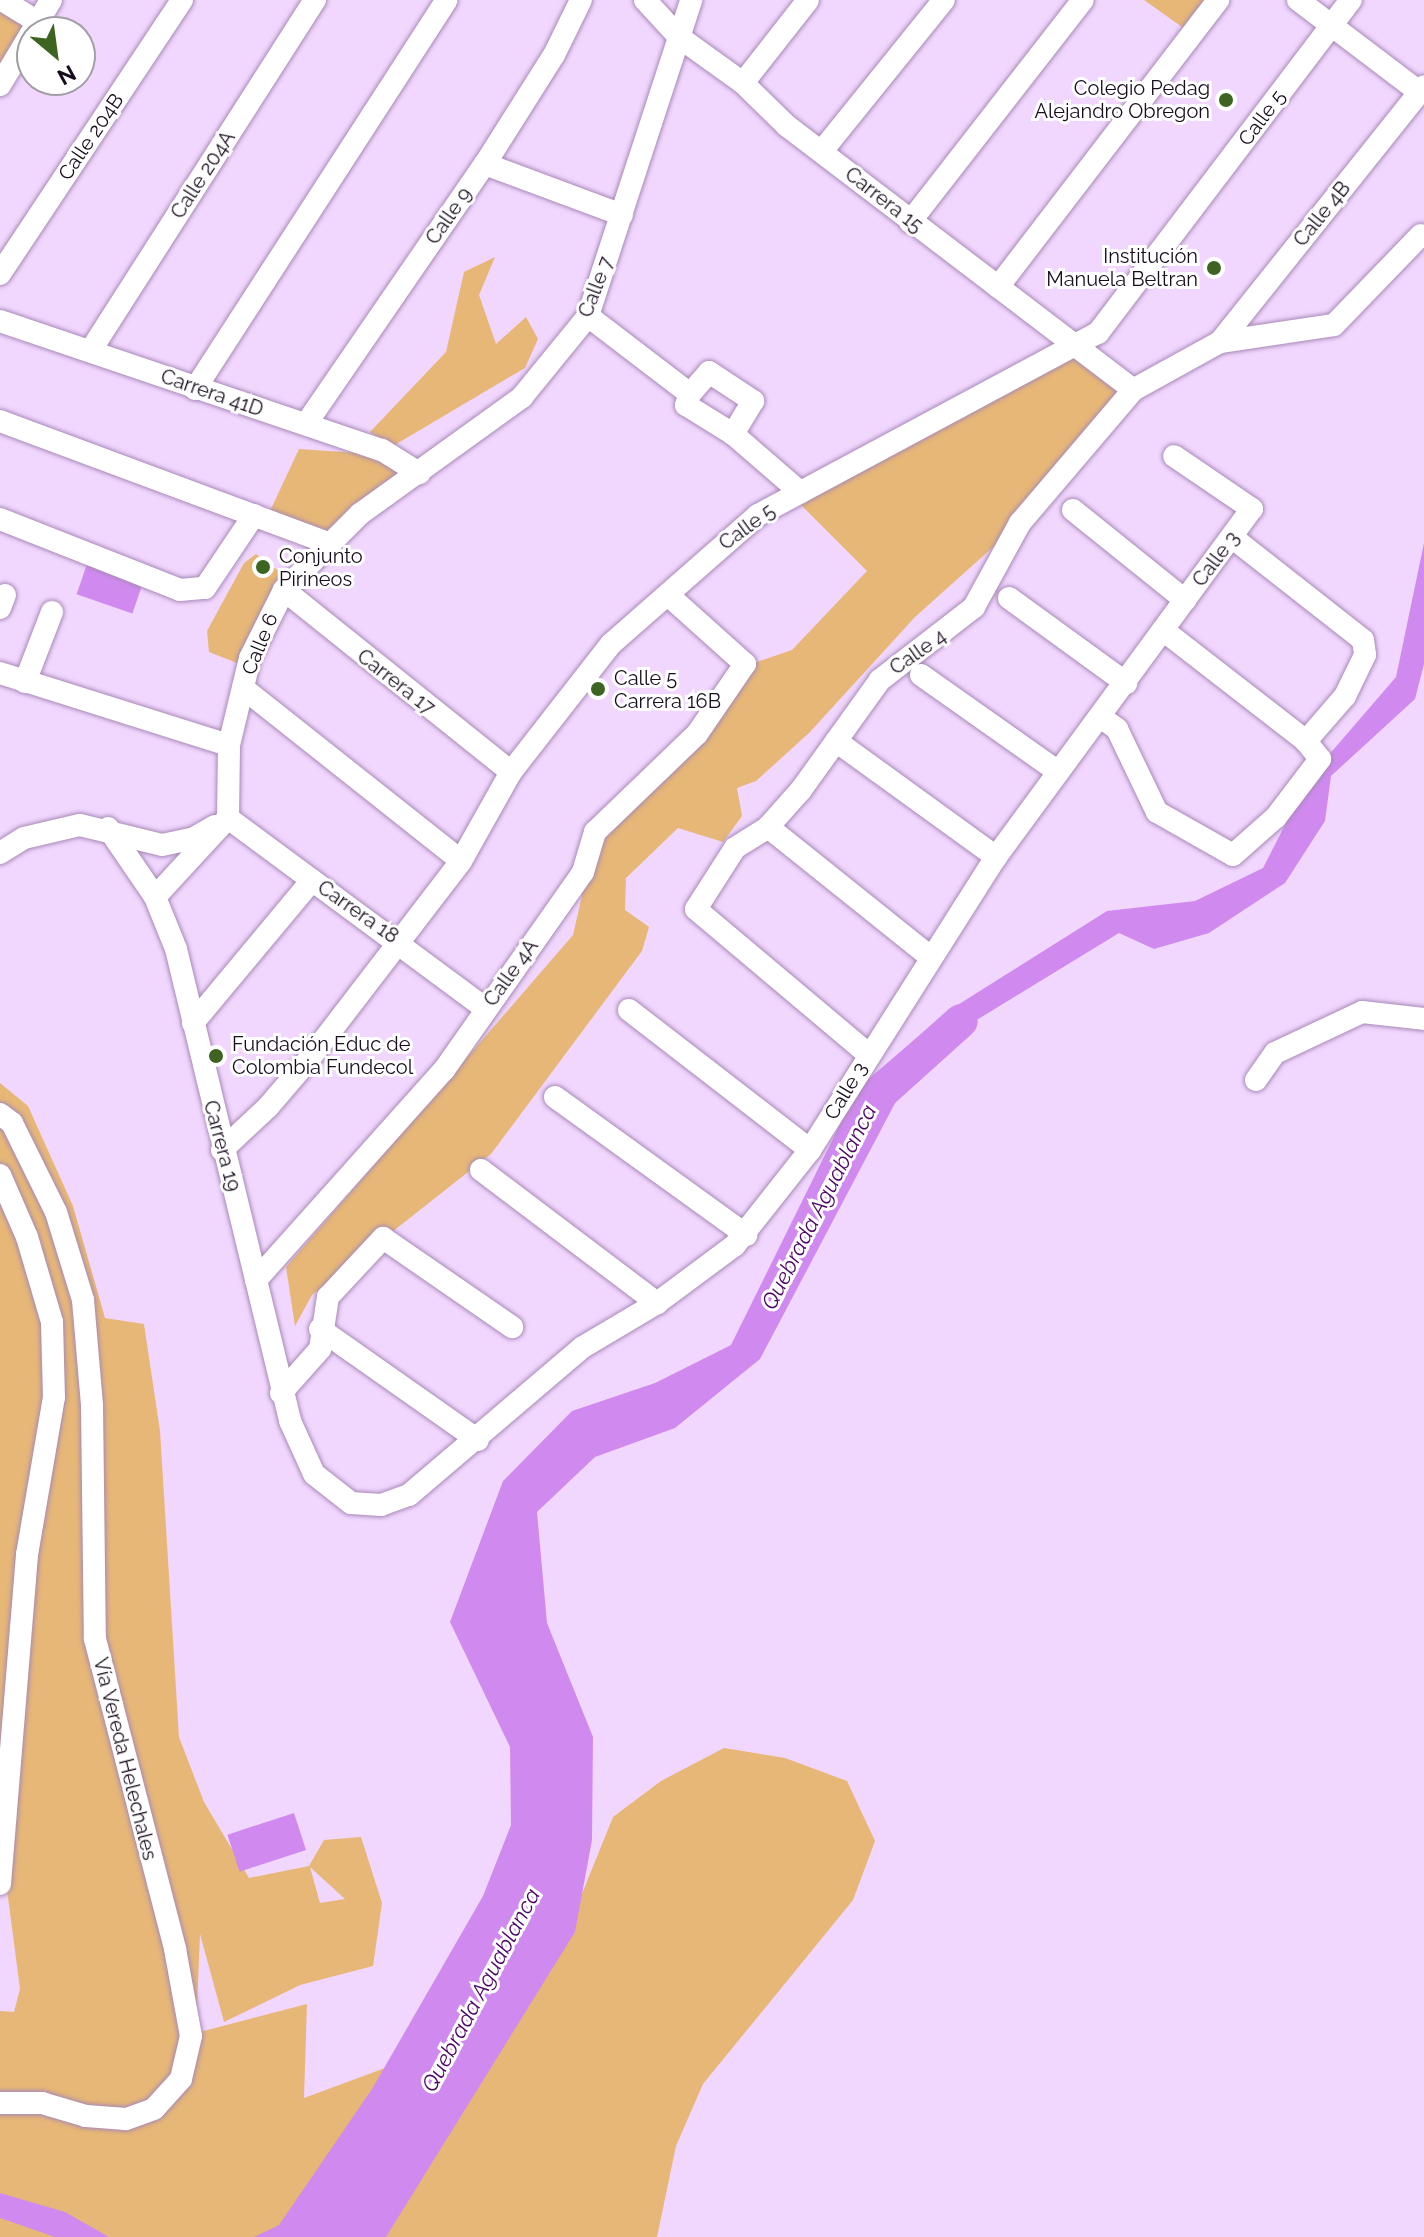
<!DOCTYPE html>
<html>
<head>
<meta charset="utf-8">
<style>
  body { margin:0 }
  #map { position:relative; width:1424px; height:2237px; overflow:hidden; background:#f1d7fe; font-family:Raleway,sans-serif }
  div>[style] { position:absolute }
  .green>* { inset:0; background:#e6b776 }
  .water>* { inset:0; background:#d08aef; transform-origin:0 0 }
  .river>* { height:34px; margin:-17px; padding:0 17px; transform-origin:17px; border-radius:17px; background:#d08aef }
  .roads { filter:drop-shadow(0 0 2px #a889b7) drop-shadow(0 0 2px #a889b7) }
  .minor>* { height:22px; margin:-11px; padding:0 11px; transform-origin:11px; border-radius:11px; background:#fff }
  .dots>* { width:22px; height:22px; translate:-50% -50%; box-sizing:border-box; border:4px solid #fff; border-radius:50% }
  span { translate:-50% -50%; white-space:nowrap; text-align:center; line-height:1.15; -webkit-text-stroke:6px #fff; paint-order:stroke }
  .poi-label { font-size:20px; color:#180d1d }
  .right { translate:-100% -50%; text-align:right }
  .left { translate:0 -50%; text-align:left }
  .street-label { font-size:20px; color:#180d1d }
  .water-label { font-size:22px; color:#4c0464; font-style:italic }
  .north { position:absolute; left:16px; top:16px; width:80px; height:80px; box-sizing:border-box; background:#fff; border:2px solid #a39ea5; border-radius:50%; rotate:151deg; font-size:22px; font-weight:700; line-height:32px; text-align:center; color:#180d1d }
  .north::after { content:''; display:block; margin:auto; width:28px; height:36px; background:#3d6521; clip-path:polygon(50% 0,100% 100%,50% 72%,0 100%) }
</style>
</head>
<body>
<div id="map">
  <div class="green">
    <div style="clip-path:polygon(1144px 0,1218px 0,1192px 34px)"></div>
    <div style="clip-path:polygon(0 3px,32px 24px,0 78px)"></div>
    <div style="clip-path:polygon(495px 257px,479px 295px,496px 344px,526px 317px,538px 339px,525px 368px,393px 446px,370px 432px,446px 352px,464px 272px)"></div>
    <div style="clip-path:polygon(1079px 351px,1132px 390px,1020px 523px,915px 617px,809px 733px,756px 781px,737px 788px,742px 816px,723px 842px,678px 828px,626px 878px,625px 910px,649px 927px,642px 951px,491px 1154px,312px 1295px,295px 1326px,286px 1267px,573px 935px,592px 852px,751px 664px,792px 650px,867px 571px,799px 503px)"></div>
    <div style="clip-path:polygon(299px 449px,387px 455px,401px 483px,308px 545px,264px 524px)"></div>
    <div style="clip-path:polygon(256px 554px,280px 572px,283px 583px,237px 663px,209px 652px,207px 631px,244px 563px)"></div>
    <div style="clip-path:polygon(evenodd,0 1083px,28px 1106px,73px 1206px,105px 1318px,144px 1324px,160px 1431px,179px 1737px,204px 1802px,249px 1878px,309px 1866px,324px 1840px,361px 1837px,382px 1903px,373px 1966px,300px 1985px,224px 2022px,200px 1934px,196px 2033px,307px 2004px,304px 2098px,431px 2051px,567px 1931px,613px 1817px,661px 1781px,724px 1748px,785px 1758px,847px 1781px,875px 1841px,853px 1900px,703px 2084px,676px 2146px,657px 2237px,0 2237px,0 2011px,14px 2012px,20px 1989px,0 1836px,0 1083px,310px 1867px,345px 1899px,320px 1903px,310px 1867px)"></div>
  </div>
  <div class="water">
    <div style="clip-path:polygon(1424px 543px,1424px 664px,1415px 699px,1331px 776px,1325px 821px,1285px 883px,1209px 933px,1154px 949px,1119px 933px,921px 1054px,760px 1359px,675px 1428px,595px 1457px,537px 1512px,547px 1623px,593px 1737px,592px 1840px,575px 1932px,386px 2237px,254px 2237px,279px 2225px,372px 2089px,483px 1896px,511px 1825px,510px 1747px,450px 1622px,503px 1481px,572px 1411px,655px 1383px,731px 1345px,858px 1088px,948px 1011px,1107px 911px,1195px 901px,1263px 868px,1309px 778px,1396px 677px)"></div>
    <div style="left:87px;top:564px;width:59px;height:32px;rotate:19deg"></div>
    <div style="left:294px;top:1813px;width:39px;height:70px;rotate:72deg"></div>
    <div style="clip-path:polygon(0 2193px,65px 2212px,109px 2237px,55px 2237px,0 2218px)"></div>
  </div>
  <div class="river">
    <div style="left:884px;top:1090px;width:103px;rotate:-41.9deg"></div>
  </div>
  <div class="roads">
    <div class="minor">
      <div style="left:2px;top:0;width:42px;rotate:31.4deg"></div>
      <div style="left:645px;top:0;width:50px;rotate:47.4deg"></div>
      <div style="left:679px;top:37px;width:79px;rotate:35.7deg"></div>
      <div style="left:743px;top:83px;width:62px;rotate:44.3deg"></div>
      <div style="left:787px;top:126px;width:435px;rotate:37.3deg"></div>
      <div style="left:1298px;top:0;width:152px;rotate:37.2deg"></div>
      <div style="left:743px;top:83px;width:105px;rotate:-51.9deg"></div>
      <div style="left:0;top:85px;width:99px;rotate:-59deg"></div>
      <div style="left:822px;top:151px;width:194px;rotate:-51.1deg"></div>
      <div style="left:485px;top:164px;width:146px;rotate:20.4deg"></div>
      <div style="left:910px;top:222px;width:281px;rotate:-52.1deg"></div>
      <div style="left:0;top:274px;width:329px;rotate:-56.4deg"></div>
      <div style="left:998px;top:287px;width:362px;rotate:-52.5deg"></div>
      <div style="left:588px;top:316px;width:128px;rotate:37.4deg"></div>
      <div style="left:690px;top:394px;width:12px;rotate:110deg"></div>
      <div style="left:686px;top:405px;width:55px;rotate:31.7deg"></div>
      <div style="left:733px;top:434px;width:89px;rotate:40.9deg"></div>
      <div style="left:0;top:321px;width:403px;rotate:18.7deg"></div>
      <div style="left:382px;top:450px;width:44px;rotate:31.9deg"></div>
      <div style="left:1220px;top:342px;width:327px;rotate:-51.4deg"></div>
      <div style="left:91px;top:350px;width:416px;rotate:-57.4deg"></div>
      <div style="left:195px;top:389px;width:463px;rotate:-57.1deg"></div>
      <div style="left:690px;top:394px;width:29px;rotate:-49deg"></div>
      <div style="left:709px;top:372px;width:53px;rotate:33.4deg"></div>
      <div style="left:753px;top:401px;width:39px;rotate:121deg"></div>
      <div style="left:0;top:421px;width:350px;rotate:20.4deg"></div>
      <div style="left:306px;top:424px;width:316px;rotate:-55.5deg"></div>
      <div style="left:485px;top:164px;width:129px;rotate:-57.7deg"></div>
      <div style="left:554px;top:55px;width:61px;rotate:-63.9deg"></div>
      <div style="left:1073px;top:510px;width:144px;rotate:38.8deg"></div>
      <div style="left:0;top:519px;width:193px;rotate:21.5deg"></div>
      <div style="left:180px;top:590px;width:25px;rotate:-5deg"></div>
      <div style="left:205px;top:588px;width:88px;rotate:-56.1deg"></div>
      <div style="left:1233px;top:538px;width:165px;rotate:38.1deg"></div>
      <div style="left:1363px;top:640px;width:15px;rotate:82deg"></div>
      <div style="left:1365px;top:655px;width:46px;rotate:116deg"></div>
      <div style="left:1345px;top:696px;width:60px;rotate:130.9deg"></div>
      <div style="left:284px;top:590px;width:291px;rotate:38.7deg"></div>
      <div style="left:1009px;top:598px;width:145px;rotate:36deg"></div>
      <div style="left:0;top:608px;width:14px;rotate:-69deg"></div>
      <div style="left:0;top:673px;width:240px;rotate:17.5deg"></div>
      <div style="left:921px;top:675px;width:166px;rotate:35.2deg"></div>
      <div style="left:25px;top:682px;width:75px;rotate:-68.9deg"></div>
      <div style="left:243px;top:688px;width:278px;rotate:38.4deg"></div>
      <div style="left:1102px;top:718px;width:19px;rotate:36deg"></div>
      <div style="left:1117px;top:729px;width:92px;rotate:64.3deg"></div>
      <div style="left:1157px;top:812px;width:87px;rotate:29.5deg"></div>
      <div style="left:1233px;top:855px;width:57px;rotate:-41.5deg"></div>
      <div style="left:1276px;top:817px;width:73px;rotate:-52.8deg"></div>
      <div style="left:1320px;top:759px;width:23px;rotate:-128deg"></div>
      <div style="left:1306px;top:741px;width:181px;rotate:-142.2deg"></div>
      <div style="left:836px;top:741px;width:198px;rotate:35.9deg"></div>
      <div style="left:228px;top:818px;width:320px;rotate:36.5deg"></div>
      <div style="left:768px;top:827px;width:206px;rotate:38.7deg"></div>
      <div style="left:108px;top:828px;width:83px;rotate:55.7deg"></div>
      <div style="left:155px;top:897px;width:56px;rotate:68deg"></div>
      <div style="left:176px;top:949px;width:486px;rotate:76.4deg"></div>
      <div style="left:290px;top:1421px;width:58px;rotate:65.6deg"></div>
      <div style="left:314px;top:1474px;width:47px;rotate:38.1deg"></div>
      <div style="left:351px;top:1503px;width:30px;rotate:4deg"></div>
      <div style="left:381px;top:1505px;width:30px;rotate:-20deg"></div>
      <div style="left:409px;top:1495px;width:228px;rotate:-40.4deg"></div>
      <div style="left:583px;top:1347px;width:86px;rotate:-30.7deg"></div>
      <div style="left:657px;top:1303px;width:97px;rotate:-36.6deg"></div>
      <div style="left:735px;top:1245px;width:121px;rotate:-51.7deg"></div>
      <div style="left:810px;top:1150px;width:347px;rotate:-57.6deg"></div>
      <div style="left:996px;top:857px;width:432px;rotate:-53.7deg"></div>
      <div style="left:1252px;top:509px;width:94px;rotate:-145.8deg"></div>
      <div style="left:0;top:853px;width:28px;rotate:-32deg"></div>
      <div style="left:24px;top:838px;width:57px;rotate:-13.1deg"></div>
      <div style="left:80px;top:825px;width:84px;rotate:13.7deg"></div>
      <div style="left:162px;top:845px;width:33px;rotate:-12deg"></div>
      <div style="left:194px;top:838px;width:24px;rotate:-30deg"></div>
      <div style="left:155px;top:897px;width:108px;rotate:-47.3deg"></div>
      <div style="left:228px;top:818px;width:73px;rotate:-89.2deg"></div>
      <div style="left:229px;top:745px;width:89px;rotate:-76.4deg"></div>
      <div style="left:250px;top:658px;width:76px;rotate:-63.4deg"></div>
      <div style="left:284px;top:590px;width:107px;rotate:-45deg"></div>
      <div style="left:360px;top:514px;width:200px;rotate:-35.8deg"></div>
      <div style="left:522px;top:397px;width:104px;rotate:-50.8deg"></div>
      <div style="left:588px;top:316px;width:332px;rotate:-71.9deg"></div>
      <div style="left:629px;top:1010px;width:229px;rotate:37.7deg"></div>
      <div style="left:193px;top:1023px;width:186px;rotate:-50.2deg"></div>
      <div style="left:868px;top:1054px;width:225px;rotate:-139.9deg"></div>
      <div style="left:696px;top:909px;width:72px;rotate:-57.4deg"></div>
      <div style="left:735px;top:848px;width:39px;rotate:-32deg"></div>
      <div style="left:768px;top:827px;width:50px;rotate:-48.3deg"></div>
      <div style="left:801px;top:790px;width:135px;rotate:-54.3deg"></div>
      <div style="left:880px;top:680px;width:119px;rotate:-37.8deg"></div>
      <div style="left:974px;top:607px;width:96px;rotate:-61.3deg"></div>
      <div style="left:1020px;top:523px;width:175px;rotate:-49.6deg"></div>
      <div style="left:1133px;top:390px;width:99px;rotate:-28.9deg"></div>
      <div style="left:1220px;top:342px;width:115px;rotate:-8.5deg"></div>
      <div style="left:1334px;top:325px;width:125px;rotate:-46deg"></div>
      <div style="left:1256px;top:1080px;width:33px;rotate:-55deg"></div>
      <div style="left:1275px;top:1053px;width:96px;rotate:-25.2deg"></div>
      <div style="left:1362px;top:1012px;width:62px;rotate:6.4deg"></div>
      <div style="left:555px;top:1097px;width:236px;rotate:35.8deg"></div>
      <div style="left:0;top:1114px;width:15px;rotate:37deg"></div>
      <div style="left:12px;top:1123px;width:99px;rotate:63.7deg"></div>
      <div style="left:56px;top:1212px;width:92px;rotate:72.9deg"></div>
      <div style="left:83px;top:1300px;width:105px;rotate:85.1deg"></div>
      <div style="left:92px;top:1405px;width:234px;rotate:89.3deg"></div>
      <div style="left:95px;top:1639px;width:320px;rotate:75.5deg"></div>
      <div style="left:175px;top:1949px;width:88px;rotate:79.6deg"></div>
      <div style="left:191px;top:2036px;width:44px;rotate:103.1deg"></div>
      <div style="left:181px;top:2079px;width:40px;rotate:132deg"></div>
      <div style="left:154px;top:2109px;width:30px;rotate:160deg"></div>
      <div style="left:126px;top:2119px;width:40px;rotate:-175.7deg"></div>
      <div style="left:86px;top:2116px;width:46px;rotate:-163.5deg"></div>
      <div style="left:42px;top:2103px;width:42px;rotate:180deg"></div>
      <div style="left:222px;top:1150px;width:63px;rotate:-43.1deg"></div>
      <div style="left:268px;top:1107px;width:65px;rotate:-49.4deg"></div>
      <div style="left:310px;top:1058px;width:248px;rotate:-52.5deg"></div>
      <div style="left:461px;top:861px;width:102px;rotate:-60.7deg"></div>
      <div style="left:511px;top:772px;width:162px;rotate:-52deg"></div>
      <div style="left:611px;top:644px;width:196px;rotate:-41.3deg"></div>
      <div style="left:758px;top:515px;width:386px;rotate:-28.2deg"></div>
      <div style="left:1098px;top:333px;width:418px;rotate:-52.8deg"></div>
      <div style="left:481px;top:1170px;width:221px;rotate:37.1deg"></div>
      <div style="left:0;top:1175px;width:68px;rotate:66.5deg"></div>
      <div style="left:27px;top:1237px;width:89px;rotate:73.6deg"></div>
      <div style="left:52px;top:1322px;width:75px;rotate:88.5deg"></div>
      <div style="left:54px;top:1397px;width:160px;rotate:99.7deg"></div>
      <div style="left:27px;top:1555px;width:330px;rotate:94.7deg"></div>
      <div style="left:256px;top:1280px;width:282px;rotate:-48.2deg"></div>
      <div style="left:444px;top:1070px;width:242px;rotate:-54.9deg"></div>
      <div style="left:583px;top:872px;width:42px;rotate:-73.3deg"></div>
      <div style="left:595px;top:832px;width:141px;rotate:-43.9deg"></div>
      <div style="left:697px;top:734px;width:85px;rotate:-55.6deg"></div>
      <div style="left:745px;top:664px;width:103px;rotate:-138.1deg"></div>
      <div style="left:320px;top:1329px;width:193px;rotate:35.1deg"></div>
      <div style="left:281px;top:1393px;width:59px;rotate:-48.4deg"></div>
      <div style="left:320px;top:1349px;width:53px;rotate:-81.3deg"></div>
      <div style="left:328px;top:1297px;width:81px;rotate:-47deg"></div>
      <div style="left:383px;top:1238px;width:157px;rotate:34.6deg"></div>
    </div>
  </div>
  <div class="dots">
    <div style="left:1226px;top:100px;background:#3d6521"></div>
    <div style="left:1214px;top:268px;background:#3d6521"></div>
    <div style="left:263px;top:567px;background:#3d6521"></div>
    <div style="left:598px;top:689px;background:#3d6521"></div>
    <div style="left:216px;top:1056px;background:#3d6521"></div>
  </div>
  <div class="poi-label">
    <span class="right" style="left:1210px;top:100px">Colegio Pedag<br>Alejandro Obregon</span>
    <span class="right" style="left:1198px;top:268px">Institución<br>Manuela Beltran</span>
    <span class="left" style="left:279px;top:568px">Conjunto<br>Pirineos</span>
    <span class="left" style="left:614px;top:690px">Calle 5<br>Carrera 16B</span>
    <span class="left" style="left:232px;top:1056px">Fundación Educ de<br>Colombia Fundecol</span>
  </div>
  <div class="street-label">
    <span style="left:1262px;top:118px;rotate:-53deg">Calle 5</span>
    <span style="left:91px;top:137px;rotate:-56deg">Calle 204B</span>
    <span style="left:203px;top:175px;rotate:-57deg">Calle 204A</span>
    <span style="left:884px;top:200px;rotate:38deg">Carrera 15</span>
    <span style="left:1322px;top:214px;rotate:-51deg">Calle 4B</span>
    <span style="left:449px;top:216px;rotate:-55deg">Calle 9</span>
    <span style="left:596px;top:287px;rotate:-69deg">Calle 7</span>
    <span style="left:212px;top:393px;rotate:19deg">Carrera 41D</span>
    <span style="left:747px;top:527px;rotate:-36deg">Calle 5</span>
    <span style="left:1216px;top:559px;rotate:-53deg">Calle 3</span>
    <span style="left:260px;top:644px;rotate:-68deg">Calle 6</span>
    <span style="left:918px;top:652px;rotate:-35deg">Calle 4</span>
    <span style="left:396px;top:682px;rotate:38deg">Carrera 17</span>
    <span style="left:358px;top:912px;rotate:35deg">Carrera 18</span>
    <span style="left:511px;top:973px;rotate:-54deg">Calle 4A</span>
    <span style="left:846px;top:1091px;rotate:-59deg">Calle 3</span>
    <span style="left:222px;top:1146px;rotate:75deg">Carrera 19</span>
    <span style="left:125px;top:1759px;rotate:76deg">Vía Vereda Helechales</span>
  </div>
  <div class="water-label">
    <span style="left:819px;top:1207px;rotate:-63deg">Quebrada Aguablanca</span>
    <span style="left:481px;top:1990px;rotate:-62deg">Quebrada Aguablanca</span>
  </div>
  <div class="north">N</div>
</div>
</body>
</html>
